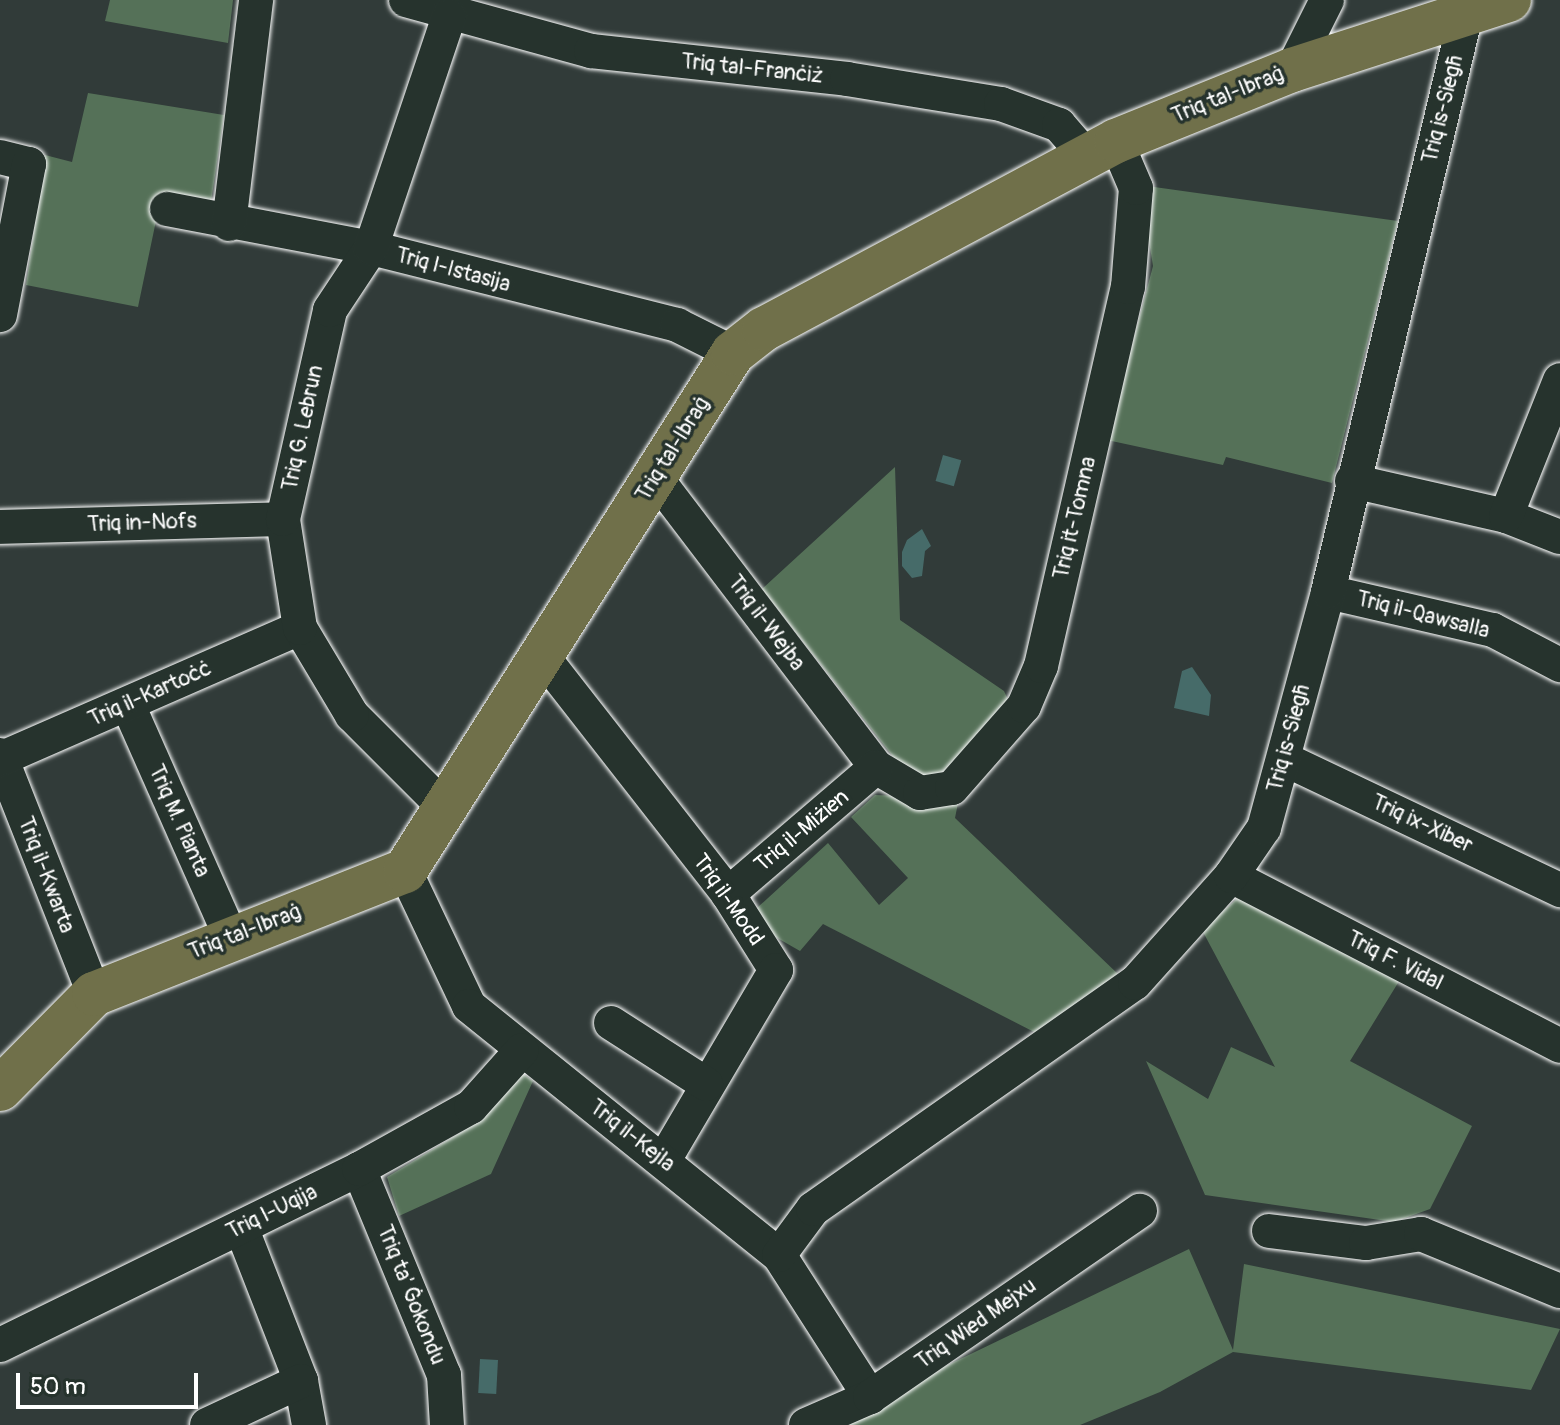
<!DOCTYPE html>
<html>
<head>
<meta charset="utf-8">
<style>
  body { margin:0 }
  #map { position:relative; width:1560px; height:1425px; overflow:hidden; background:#313b39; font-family:Pangolin,sans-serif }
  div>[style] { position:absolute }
  .green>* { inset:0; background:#557158 }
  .water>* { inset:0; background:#466b69; transform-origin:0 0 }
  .roads { filter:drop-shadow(0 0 2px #fff) drop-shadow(0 0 2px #fff) }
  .minor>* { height:34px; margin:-17px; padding:0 17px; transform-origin:17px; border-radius:17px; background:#26332d }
  .major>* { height:44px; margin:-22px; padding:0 22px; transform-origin:22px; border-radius:22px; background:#70704a }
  span { translate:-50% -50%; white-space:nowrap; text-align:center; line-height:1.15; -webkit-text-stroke:7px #26332d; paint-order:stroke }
  .street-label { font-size:22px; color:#fff }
  .scale { position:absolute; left:16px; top:1373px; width:182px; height:36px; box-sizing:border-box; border:4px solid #fff; border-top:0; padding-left:10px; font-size:24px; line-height:28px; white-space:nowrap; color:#fff; -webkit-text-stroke:6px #26332d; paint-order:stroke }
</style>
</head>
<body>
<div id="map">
  <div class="green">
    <div style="clip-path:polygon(110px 0,233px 0,228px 43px,105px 21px)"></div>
    <div style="clip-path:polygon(88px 93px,224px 115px,211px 202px,162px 192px,138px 307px,26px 285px,45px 155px,72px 162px)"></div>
    <div style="clip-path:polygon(1140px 185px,1398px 221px,1332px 483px,1226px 457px,1223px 465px,1107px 440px,1153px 266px)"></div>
    <div style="clip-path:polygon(895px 467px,900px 620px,1004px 691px,1009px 702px,934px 783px,905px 772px,762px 589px)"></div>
    <div style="clip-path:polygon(875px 795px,959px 798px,955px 818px,1119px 975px,1040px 1035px,823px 924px,800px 951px,765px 931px,757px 908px,828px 843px,879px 905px,908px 878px,851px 817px)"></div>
    <div style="clip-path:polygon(1239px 897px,1401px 978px,1350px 1061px,1472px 1126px,1430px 1209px,1394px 1222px,1205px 1195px,1146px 1061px,1208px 1099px,1231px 1047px,1275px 1067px,1202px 930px)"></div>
    <div style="clip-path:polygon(522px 1073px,533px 1081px,491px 1174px,399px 1216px,387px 1177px,476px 1123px)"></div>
    <div style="clip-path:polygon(1189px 1249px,1233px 1350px,1244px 1264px,1560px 1329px,1531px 1390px,1233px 1352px,1160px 1392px,1080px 1425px,823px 1425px)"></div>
  </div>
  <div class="water">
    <div style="left:943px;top:455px;width:19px;height:27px;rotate:16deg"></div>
    <div style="clip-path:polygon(922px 529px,931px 546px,925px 551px,922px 576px,912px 578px,902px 566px,902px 552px,907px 540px)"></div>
    <div style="clip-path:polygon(1192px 667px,1211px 695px,1209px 716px,1174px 708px,1182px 671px)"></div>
    <div style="left:480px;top:1359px;width:18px;height:34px;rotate:3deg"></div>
  </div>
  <div class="roads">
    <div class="minor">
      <div style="left:406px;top:0;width:192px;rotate:15.4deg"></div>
      <div style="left:591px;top:51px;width:258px;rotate:6.2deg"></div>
      <div style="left:847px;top:79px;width:156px;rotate:9.2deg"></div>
      <div style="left:1001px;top:104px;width:62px;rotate:19.9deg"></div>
      <div style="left:1059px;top:125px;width:40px;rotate:49deg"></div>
      <div style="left:1292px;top:70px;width:78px;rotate:-63.4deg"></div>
      <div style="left:0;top:157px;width:30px;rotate:14deg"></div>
      <div style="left:29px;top:164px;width:154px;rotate:100.9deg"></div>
      <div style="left:167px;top:209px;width:208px;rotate:10.8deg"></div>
      <div style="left:371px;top:248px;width:316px;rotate:14.1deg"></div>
      <div style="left:677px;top:325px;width:63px;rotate:26.6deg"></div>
      <div style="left:229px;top:224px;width:226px;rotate:-83.1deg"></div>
      <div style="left:656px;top:478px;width:363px;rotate:52.7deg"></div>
      <div style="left:876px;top:767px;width:51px;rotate:30.6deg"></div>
      <div style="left:920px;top:793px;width:32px;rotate:-9deg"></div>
      <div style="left:952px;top:788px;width:109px;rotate:-48.7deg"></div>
      <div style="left:1024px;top:706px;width:43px;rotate:-67deg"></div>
      <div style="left:1041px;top:666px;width:389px;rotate:-77.1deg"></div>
      <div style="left:1128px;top:287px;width:99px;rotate:-85.4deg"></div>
      <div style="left:1136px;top:188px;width:51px;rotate:-113.1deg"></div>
      <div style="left:1352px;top:481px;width:158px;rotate:12.8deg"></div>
      <div style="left:1506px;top:516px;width:58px;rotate:21.3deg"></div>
      <div style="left:1506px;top:516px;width:146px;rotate:-68.3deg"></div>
      <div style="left:0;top:527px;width:283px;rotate:-1.6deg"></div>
      <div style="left:1328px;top:592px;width:169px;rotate:13deg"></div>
      <div style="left:1493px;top:630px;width:76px;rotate:27.6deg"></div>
      <div style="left:543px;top:657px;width:301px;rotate:52deg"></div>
      <div style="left:728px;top:894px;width:90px;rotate:57.7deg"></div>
      <div style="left:776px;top:970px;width:221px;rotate:120.5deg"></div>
      <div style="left:128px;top:705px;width:254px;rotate:66.1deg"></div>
      <div style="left:0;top:755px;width:257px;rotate:68.5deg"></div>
      <div style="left:0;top:759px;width:327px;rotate:-23.6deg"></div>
      <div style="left:1284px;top:759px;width:306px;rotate:25.4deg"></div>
      <div style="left:448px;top:811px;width:136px;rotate:-135deg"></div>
      <div style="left:352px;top:715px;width:101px;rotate:-120.9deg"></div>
      <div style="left:300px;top:628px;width:110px;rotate:-98.9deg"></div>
      <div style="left:283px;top:519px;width:214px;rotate:-77.3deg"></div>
      <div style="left:330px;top:310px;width:74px;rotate:-56.5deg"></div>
      <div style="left:371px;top:248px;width:245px;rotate:-71.4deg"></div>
      <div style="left:405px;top:871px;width:149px;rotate:64.6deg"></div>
      <div style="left:469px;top:1006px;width:398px;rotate:38.8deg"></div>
      <div style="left:779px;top:1255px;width:169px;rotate:57.3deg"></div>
      <div style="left:1231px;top:876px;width:370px;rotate:27.3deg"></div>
      <div style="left:728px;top:894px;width:195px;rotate:-40.6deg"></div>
      <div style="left:611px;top:1023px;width:113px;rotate:32.7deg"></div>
      <div style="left:359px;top:1169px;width:223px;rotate:67.6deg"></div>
      <div style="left:444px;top:1375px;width:50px;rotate:86.6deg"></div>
      <div style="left:241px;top:1227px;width:165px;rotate:68.7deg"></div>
      <div style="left:301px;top:1381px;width:45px;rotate:79.7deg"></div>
      <div style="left:1269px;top:1231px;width:98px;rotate:7.1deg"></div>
      <div style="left:1366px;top:1243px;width:56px;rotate:-9.3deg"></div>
      <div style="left:1421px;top:1234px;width:150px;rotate:22.3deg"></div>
      <div style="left:779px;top:1255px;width:57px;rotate:-53.5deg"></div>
      <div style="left:813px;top:1209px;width:393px;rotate:-35.1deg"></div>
      <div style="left:1135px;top:983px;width:144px;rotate:-48.1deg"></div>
      <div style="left:1231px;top:876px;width:58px;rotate:-55.5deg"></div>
      <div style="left:1264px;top:828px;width:245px;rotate:-74.8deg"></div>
      <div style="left:1328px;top:592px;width:594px;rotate:-76.57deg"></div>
      <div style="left:0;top:1345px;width:400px;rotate:-26.1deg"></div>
      <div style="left:359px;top:1169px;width:128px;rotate:-29deg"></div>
      <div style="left:471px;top:1107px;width:76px;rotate:-48.2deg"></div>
      <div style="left:207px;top:1425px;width:104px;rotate:-25.1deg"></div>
      <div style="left:806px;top:1425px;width:70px;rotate:-23.6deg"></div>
      <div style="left:870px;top:1397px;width:328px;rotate:-34.6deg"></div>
    </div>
    <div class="major">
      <div style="left:0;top:1089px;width:134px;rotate:-45.3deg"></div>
      <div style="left:94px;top:994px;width:334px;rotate:-21.6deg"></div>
      <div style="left:405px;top:871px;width:613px;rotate:-57.66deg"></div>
      <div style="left:733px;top:353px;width:39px;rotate:-38deg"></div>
      <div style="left:764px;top:329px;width:399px;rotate:-28.1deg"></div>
      <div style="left:1116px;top:141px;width:190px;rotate:-22deg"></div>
      <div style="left:1292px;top:70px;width:228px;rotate:-17.9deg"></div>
    </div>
  </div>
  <div class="street-label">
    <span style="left:752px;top:69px;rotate:6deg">Triq tal-Franċiż</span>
    <span style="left:1228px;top:95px;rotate:-22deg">Triq tal-Ibraġ</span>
    <span style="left:1443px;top:109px;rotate:-76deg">Triq is-Siegħ</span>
    <span style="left:453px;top:270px;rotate:15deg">Triq l-Istasija</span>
    <span style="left:303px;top:428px;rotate:-78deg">Triq G. Lebrun</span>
    <span style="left:673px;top:449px;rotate:-58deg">Triq tal-Ibraġ</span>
    <span style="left:1075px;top:518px;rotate:-77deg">Triq it-Tomna</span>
    <span style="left:142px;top:523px;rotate:-2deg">Triq in-Nofs</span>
    <span style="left:1423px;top:615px;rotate:14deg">Triq il-Qawsalla</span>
    <span style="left:766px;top:623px;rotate:53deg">Triq il-Wejba</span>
    <span style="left:150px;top:694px;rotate:-24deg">Triq il-Kartoċċ</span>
    <span style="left:1289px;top:738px;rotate:-75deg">Triq is-Siegħ</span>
    <span style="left:179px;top:821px;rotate:66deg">Triq M. Pianta</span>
    <span style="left:1422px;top:824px;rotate:25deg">Triq ix-Xiber</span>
    <span style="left:802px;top:831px;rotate:-40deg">Triq il-Miżien</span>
    <span style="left:46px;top:875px;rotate:69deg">Triq il-Kwarta</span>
    <span style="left:728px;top:900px;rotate:55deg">Triq il-Modd</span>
    <span style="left:245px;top:932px;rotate:-21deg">Triq tal-Ibraġ</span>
    <span style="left:1395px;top:961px;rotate:27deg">Triq F. Vidal</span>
    <span style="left:632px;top:1136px;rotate:38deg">Triq il-Kejla</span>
    <span style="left:272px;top:1212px;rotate:-26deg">Triq l-Uqija</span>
    <span style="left:411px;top:1295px;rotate:68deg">Triq ta' Ġokondu</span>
    <span style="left:976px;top:1324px;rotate:-35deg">Triq Wied Mejxu</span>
  </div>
  <div class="scale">50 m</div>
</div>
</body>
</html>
